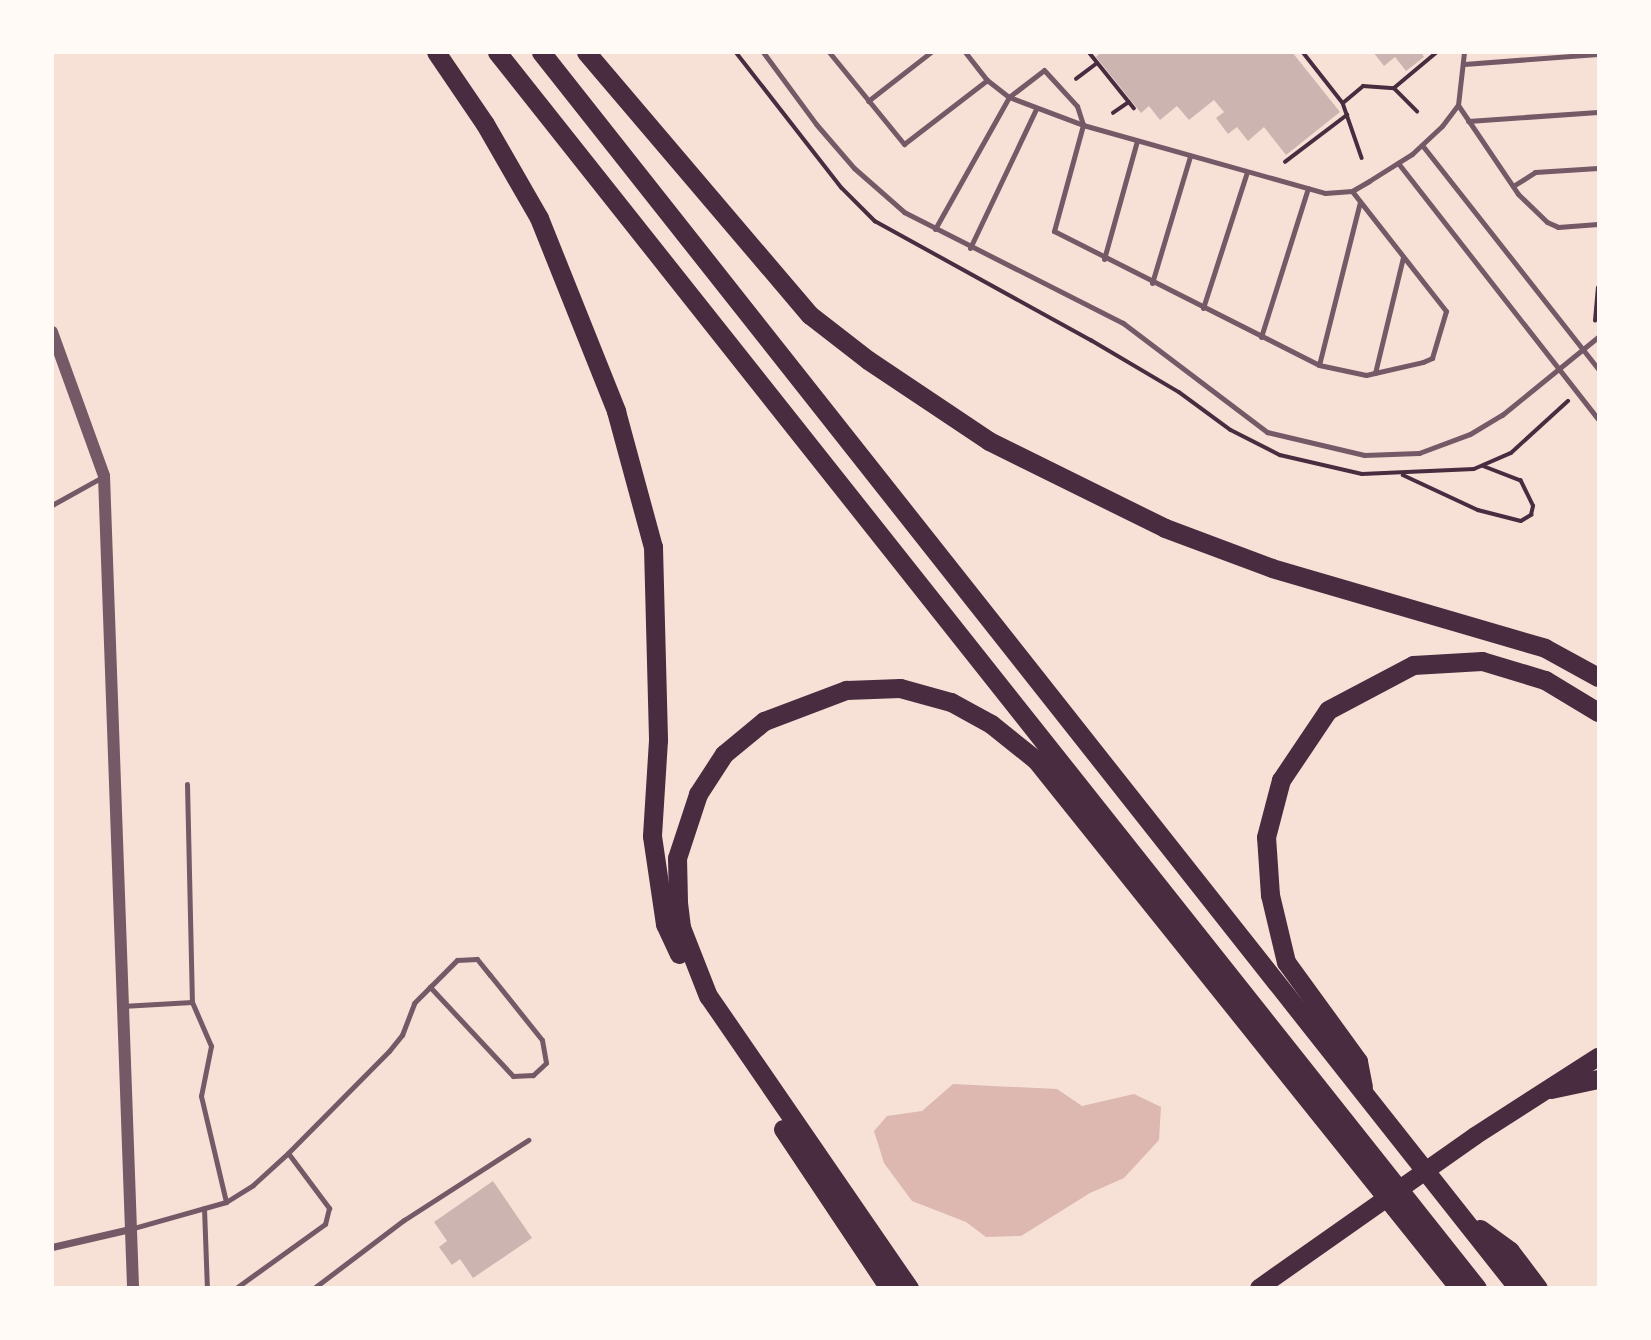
<!DOCTYPE html>
<html>
<head>
<meta charset="utf-8">
<style>
  body { margin:0 }
  #map { position:relative; width:1651px; height:1340px; overflow:hidden; background:#f7e1d7; font-family:Inter,sans-serif }
  div>[style] { position:absolute }
  .water>* { inset:0; background:#dcb8b0 }
  .building>* { inset:0; background:#ccb4b1 }
  .path>* { height:3.5px; margin:-1.75px; padding:0 1.75px; transform-origin:1.75px; border-radius:1.75px; background:#4a2c40 }
  .service>* { height:5px; margin:-2.5px; padding:0 2.5px; transform-origin:2.5px; border-radius:2.5px; background:#755966 }
  .minor>* { height:7px; margin:-3.5px; padding:0 3.5px; transform-origin:3.5px; border-radius:3.5px; background:#755966 }
  .tertiary>* { height:12px; margin:-6px; padding:0 6px; transform-origin:6px; border-radius:6px; background:#755966 }
  .primary>* { height:18px; margin:-9px; padding:0 9px; transform-origin:9px; border-radius:9px; background:#4a2c40 }
  .motorway>* { height:19px; margin:-9.5px; padding:0 9.5px; transform-origin:9.5px; border-radius:9.5px; background:#4a2c40 }
  span { translate:-50% -50%; white-space:nowrap; text-align:center; line-height:1.15; -webkit-text-stroke:5px #fffaf5; paint-order:stroke }
  .frame { position:absolute; inset:0; border:54px solid #fffaf5; pointer-events:none }
</style>
</head>
<body>
<div id="map">
  <div class="water">
    <div style="clip-path:polygon(953px 1084px,1057px 1089px,1082px 1106px,1134px 1094px,1161px 1107px,1159px 1140px,1124px 1178px,1090px 1193px,1021px 1236px,986px 1237px,966px 1222px,912px 1201px,884px 1163px,874px 1131px,887px 1116px,922px 1111px)"></div>
  </div>
  <div class="building">
    <div style="clip-path:polygon(1101px 52px,1292px 52px,1340px 112px,1286px 155px,1264px 127px,1248px 141px,1237px 127px,1228px 134px,1216px 118px,1224px 112px,1214px 100px,1189px 120px,1177px 106px,1160px 120px,1149px 106px,1141px 113px,1096px 57px)"></div>
    <div style="clip-path:polygon(1373px 52px,1421px 52px,1424px 57px,1406px 71px,1395px 57px,1384px 66px)"></div>
    <div style="clip-path:polygon(493px 1181px,532px 1238px,473px 1278px,460px 1259px,452px 1265px,439px 1247px,447px 1241px,434px 1222px)"></div>
  </div>
  <div class="path">
    <div style="left:736px;top:52px;width:172px;rotate:52.1deg"></div>
    <div style="left:842px;top:188px;width:47px;rotate:45deg"></div>
    <div style="left:875px;top:221px;width:247px;rotate:28.9deg"></div>
    <div style="left:1091px;top:340px;width:102px;rotate:30.6deg"></div>
    <div style="left:1179px;top:392px;width:64px;rotate:36.2deg"></div>
    <div style="left:1231px;top:430px;width:55px;rotate:27deg"></div>
    <div style="left:1280px;top:455px;width:84px;rotate:13deg"></div>
    <div style="left:1362px;top:474px;width:112px;rotate:-2.6deg"></div>
    <div style="left:1474px;top:469px;width:40px;rotate:-23.4deg"></div>
    <div style="left:1511px;top:453px;width:77px;rotate:-42.4deg"></div>
    <div style="left:1089px;top:52px;width:72px;rotate:51.2deg"></div>
    <div style="left:1303px;top:52px;width:65px;rotate:51.9deg"></div>
    <div style="left:1343px;top:103px;width:58px;rotate:70.9deg"></div>
    <div style="left:1076px;top:79px;width:26px;rotate:-37deg"></div>
    <div style="left:1394px;top:88px;width:56px;rotate:-39.9deg"></div>
    <div style="left:1343px;top:103px;width:26px;rotate:-40deg"></div>
    <div style="left:1363px;top:86px;width:31px;rotate:4deg"></div>
    <div style="left:1394px;top:88px;width:33px;rotate:45deg"></div>
    <div style="left:1113px;top:113px;width:19px;rotate:-35deg"></div>
    <div style="left:1285px;top:162px;width:78px;rotate:-37.2deg"></div>
    <div style="left:1595px;top:321px;width:33px;rotate:-85deg"></div>
    <div style="left:1403px;top:475px;width:83px;rotate:25deg"></div>
    <div style="left:1478px;top:510px;width:44px;rotate:14.3deg"></div>
    <div style="left:1521px;top:521px;width:12px;rotate:-31deg"></div>
    <div style="left:1531px;top:515px;width:9px;rotate:-77deg"></div>
    <div style="left:1533px;top:506px;width:28px;rotate:-116deg"></div>
    <div style="left:1521px;top:481px;width:40px;rotate:-159deg"></div>
  </div>
  <div class="service">
    <div style="left:763px;top:52px;width:89px;rotate:53.6deg"></div>
    <div style="left:816px;top:124px;width:58px;rotate:49.2deg"></div>
    <div style="left:854px;top:168px;width:67px;rotate:41.3deg"></div>
    <div style="left:904px;top:212px;width:246px;rotate:26.9deg"></div>
    <div style="left:1123px;top:323px;width:181px;rotate:37.1deg"></div>
    <div style="left:1267px;top:432px;width:100px;rotate:13.3deg"></div>
    <div style="left:1364px;top:455px;width:55px;rotate:-2.1deg"></div>
    <div style="left:1419px;top:453px;width:54px;rotate:-20.4deg"></div>
    <div style="left:1470px;top:434px;width:37px;rotate:-31deg"></div>
    <div style="left:1502px;top:415px;width:124px;rotate:-39.1deg"></div>
    <div style="left:829px;top:52px;width:119px;rotate:50.8deg"></div>
    <div style="left:904px;top:144px;width:105px;rotate:-37.6deg"></div>
    <div style="left:965px;top:52px;width:36px;rotate:52deg"></div>
    <div style="left:987px;top:80px;width:28px;rotate:38deg"></div>
    <div style="left:1009px;top:97px;width:44px;rotate:-37.6deg"></div>
    <div style="left:1044px;top:70px;width:49px;rotate:47.5deg"></div>
    <div style="left:1077px;top:106px;width:20px;rotate:72deg"></div>
    <div style="left:1083px;top:125px;width:251px;rotate:15.7deg"></div>
    <div style="left:1325px;top:193px;width:27px;rotate:-4deg"></div>
    <div style="left:1352px;top:191px;width:20px;rotate:-30deg"></div>
    <div style="left:1369px;top:181px;width:51px;rotate:-32.1deg"></div>
    <div style="left:1412px;top:154px;width:41px;rotate:-43deg"></div>
    <div style="left:1442px;top:126px;width:26px;rotate:-53deg"></div>
    <div style="left:1458px;top:105px;width:53px;rotate:-83.5deg"></div>
    <div style="left:1464px;top:64px;width:134px;rotate:-4.3deg"></div>
    <div style="left:868px;top:101px;width:80px;rotate:-37.9deg"></div>
    <div style="left:1458px;top:105px;width:107px;rotate:56deg"></div>
    <div style="left:1518px;top:194px;width:40px;rotate:44deg"></div>
    <div style="left:1547px;top:222px;width:12px;rotate:24deg"></div>
    <div style="left:1558px;top:227px;width:40px;rotate:-4.3deg"></div>
    <div style="left:1468px;top:121px;width:130px;rotate:-4deg"></div>
    <div style="left:1422px;top:145px;width:285px;rotate:51.8deg"></div>
    <div style="left:1398px;top:163px;width:325px;rotate:52deg"></div>
    <div style="left:1513px;top:186px;width:26px;rotate:-32deg"></div>
    <div style="left:1535px;top:172px;width:63px;rotate:-3.6deg"></div>
    <div style="left:935px;top:229px;width:151px;rotate:-60.7deg"></div>
    <div style="left:1009px;top:97px;width:79px;rotate:20.7deg"></div>
    <div style="left:1083px;top:125px;width:110px;rotate:105.3deg"></div>
    <div style="left:1054px;top:231px;width:297px;rotate:26.8deg"></div>
    <div style="left:1319px;top:365px;width:48px;rotate:12deg"></div>
    <div style="left:1366px;top:375px;width:58px;rotate:-12.8deg"></div>
    <div style="left:1423px;top:362px;width:10px;rotate:-24deg"></div>
    <div style="left:1432px;top:358px;width:49px;rotate:-73.4deg"></div>
    <div style="left:1446px;top:311px;width:152px;rotate:-128.1deg"></div>
    <div style="left:970px;top:248px;width:154px;rotate:-64.6deg"></div>
    <div style="left:1104px;top:259px;width:123px;rotate:-74.4deg"></div>
    <div style="left:1152px;top:283px;width:133px;rotate:-73.3deg"></div>
    <div style="left:1203px;top:308px;width:143px;rotate:-72.1deg"></div>
    <div style="left:1261px;top:337px;width:156px;rotate:-72.5deg"></div>
    <div style="left:1319px;top:365px;width:168px;rotate:-75.9deg"></div>
    <div style="left:1375px;top:373px;width:119px;rotate:-76.4deg"></div>
    <div style="left:52px;top:505px;width:60px;rotate:-29.1deg"></div>
    <div style="left:187px;top:784px;width:218px;rotate:88.7deg"></div>
    <div style="left:122px;top:1006px;width:70px;rotate:-3.3deg"></div>
    <div style="left:192px;top:1002px;width:48px;rotate:66.6deg"></div>
    <div style="left:211px;top:1046px;width:51px;rotate:101.3deg"></div>
    <div style="left:201px;top:1096px;width:109px;rotate:76.7deg"></div>
    <div style="left:226px;top:1202px;width:100px;rotate:164.3deg"></div>
    <div style="left:288px;top:1153px;width:144px;rotate:-45.3deg"></div>
    <div style="left:389px;top:1051px;width:21px;rotate:-51deg"></div>
    <div style="left:402px;top:1035px;width:34px;rotate:-69deg"></div>
    <div style="left:414px;top:1003px;width:61px;rotate:-45deg"></div>
    <div style="left:457px;top:960px;width:20px;rotate:-3deg"></div>
    <div style="left:477px;top:959px;width:21px;rotate:51deg"></div>
    <div style="left:490px;top:975px;width:83px;rotate:51.3deg"></div>
    <div style="left:542px;top:1040px;width:23px;rotate:80deg"></div>
    <div style="left:546px;top:1063px;width:18px;rotate:137deg"></div>
    <div style="left:533px;top:1075px;width:20px;rotate:177deg"></div>
    <div style="left:513px;top:1076px;width:122px;rotate:-133deg"></div>
    <div style="left:226px;top:1202px;width:32px;rotate:-32deg"></div>
    <div style="left:253px;top:1185px;width:47px;rotate:-42.4deg"></div>
    <div style="left:288px;top:1153px;width:69px;rotate:53.3deg"></div>
    <div style="left:329px;top:1208px;width:16px;rotate:104deg"></div>
    <div style="left:325px;top:1224px;width:110px;rotate:144.3deg"></div>
    <div style="left:204px;top:1208px;width:80px;rotate:87.9deg"></div>
    <div style="left:314px;top:1288px;width:113px;rotate:-37.1deg"></div>
    <div style="left:404px;top:1220px;width:148px;rotate:-32.8deg"></div>
  </div>
  <div class="minor">
    <div style="left:52px;top:1247px;width:80px;rotate:-13deg"></div>
  </div>
  <div class="tertiary">
    <div style="left:52px;top:332px;width:153px;rotate:70.1deg"></div>
    <div style="left:104px;top:476px;width:813px;rotate:87.95deg"></div>
  </div>
  <div class="primary">
    <div style="left:1259px;top:1288px;width:264px;rotate:-35.1deg"></div>
    <div style="left:1475px;top:1136px;width:146px;rotate:-32.7deg"></div>
  </div>
  <div class="motorway">
    <div style="left:436px;top:52px;width:87px;rotate:55.8deg"></div>
    <div style="left:485px;top:124px;width:108px;rotate:60.1deg"></div>
    <div style="left:539px;top:218px;width:208px;rotate:68.2deg"></div>
    <div style="left:616px;top:411px;width:141px;rotate:74.8deg"></div>
    <div style="left:653px;top:547px;width:193px;rotate:88.5deg"></div>
    <div style="left:658px;top:740px;width:96px;rotate:93.6deg"></div>
    <div style="left:652px;top:836px;width:89px;rotate:81.6deg"></div>
    <div style="left:665px;top:924px;width:33px;rotate:65deg"></div>
    <div style="left:497px;top:52px;width:1577px;rotate:51.59deg"></div>
    <div style="left:541px;top:52px;width:1576px;rotate:51.68deg"></div>
    <div style="left:586px;top:52px;width:345px;rotate:49.6deg"></div>
    <div style="left:810px;top:315px;width:73px;rotate:37.8deg"></div>
    <div style="left:868px;top:360px;width:146px;rotate:33.8deg"></div>
    <div style="left:989px;top:441px;width:196px;rotate:26.3deg"></div>
    <div style="left:1165px;top:528px;width:114px;rotate:20.5deg"></div>
    <div style="left:1272px;top:568px;width:284px;rotate:16.3deg"></div>
    <div style="left:1545px;top:648px;width:60px;rotate:28.7deg"></div>
    <div style="left:1363px;top:1087px;width:26px;rotate:-101deg"></div>
    <div style="left:1358px;top:1061px;width:122px;rotate:-126deg"></div>
    <div style="left:1286px;top:962px;width:69px;rotate:-103.4deg"></div>
    <div style="left:1270px;top:895px;width:58px;rotate:-93.9deg"></div>
    <div style="left:1266px;top:837px;width:59px;rotate:-75.3deg"></div>
    <div style="left:1281px;top:780px;width:84px;rotate:-56.1deg"></div>
    <div style="left:1328px;top:710px;width:96px;rotate:-27.9deg"></div>
    <div style="left:1413px;top:665px;width:69px;rotate:-3.3deg"></div>
    <div style="left:1482px;top:661px;width:66px;rotate:16.8deg"></div>
    <div style="left:1545px;top:680px;width:62px;rotate:31.1deg"></div>
    <div style="left:1551px;top:1089px;width:48px;rotate:-12deg"></div>
    <div style="left:783px;top:1129px;width:191px;rotate:56.3deg"></div>
    <div style="left:1480px;top:1229px;width:37px;rotate:36deg"></div>
    <div style="left:1510px;top:1251px;width:46px;rotate:52.9deg"></div>
    <div style="left:909px;top:1288px;width:354px;rotate:-124.5deg"></div>
    <div style="left:708px;top:996px;width:74px;rotate:-111.4deg"></div>
    <div style="left:681px;top:927px;width:26px;rotate:-97deg"></div>
    <div style="left:678px;top:901px;width:43px;rotate:-91.3deg"></div>
    <div style="left:677px;top:858px;width:67px;rotate:-71.8deg"></div>
    <div style="left:698px;top:794px;width:48px;rotate:-57deg"></div>
    <div style="left:724px;top:754px;width:52px;rotate:-39.5deg"></div>
    <div style="left:764px;top:721px;width:88px;rotate:-20.7deg"></div>
    <div style="left:846px;top:690px;width:54px;rotate:-2.1deg"></div>
    <div style="left:900px;top:688px;width:53px;rotate:15.4deg"></div>
    <div style="left:951px;top:702px;width:46px;rotate:28.8deg"></div>
    <div style="left:991px;top:724px;width:58px;rotate:38.7deg"></div>
    <div style="left:1036px;top:760px;width:677px;rotate:51.3deg"></div>
  </div>
  <div class="frame"></div>
</div>
</body>
</html>
